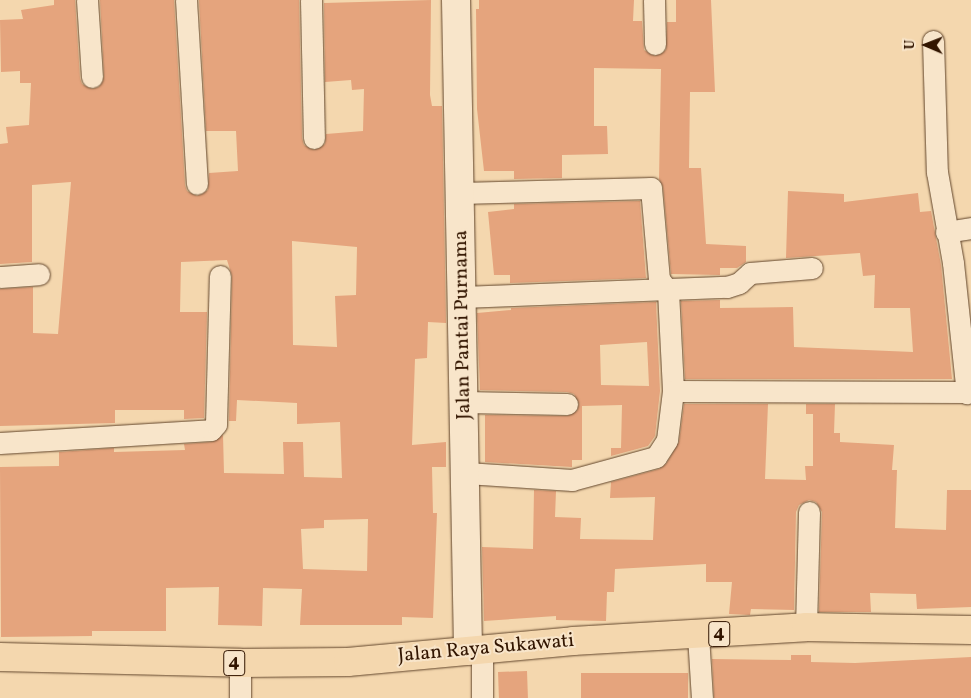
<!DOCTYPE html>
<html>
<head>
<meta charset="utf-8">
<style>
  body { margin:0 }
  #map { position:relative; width:971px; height:698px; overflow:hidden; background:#f4d7ae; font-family:Vollkorn,serif }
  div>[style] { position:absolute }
  .building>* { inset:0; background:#e5a47d; transform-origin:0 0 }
  .roads { filter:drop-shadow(0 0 1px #62462c) drop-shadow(0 0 1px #62462c) }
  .minor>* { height:21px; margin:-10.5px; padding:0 10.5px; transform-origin:10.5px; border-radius:10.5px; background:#f8e5ca }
  .tertiary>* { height:28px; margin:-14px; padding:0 14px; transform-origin:14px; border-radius:14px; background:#f8e5ca }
  .trunk>* { height:28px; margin:-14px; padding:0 14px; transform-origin:14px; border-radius:14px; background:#f4d7ae }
  span { translate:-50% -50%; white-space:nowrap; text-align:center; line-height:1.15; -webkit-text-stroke:4px #f8e5ca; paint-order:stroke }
  .shield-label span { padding:1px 4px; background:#f8e5ca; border:1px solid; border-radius:4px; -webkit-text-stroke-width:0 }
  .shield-label { font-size:19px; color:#321500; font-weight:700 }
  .street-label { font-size:20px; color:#321500 }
  .north { position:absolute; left:901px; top:20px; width:50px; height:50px; -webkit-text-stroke:4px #f8e5ca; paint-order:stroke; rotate:271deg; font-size:14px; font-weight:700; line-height:20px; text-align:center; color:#321500 }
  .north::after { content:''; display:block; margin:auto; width:18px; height:22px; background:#321500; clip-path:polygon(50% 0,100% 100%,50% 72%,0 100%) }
</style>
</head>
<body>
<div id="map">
  <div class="building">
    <div style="clip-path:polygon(evenodd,54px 0,75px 0,80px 78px,82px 84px,92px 89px,99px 87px,104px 77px,100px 0,174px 0,185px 185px,187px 191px,197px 196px,208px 190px,209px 173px,238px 171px,236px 131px,206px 131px,199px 0,299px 0,302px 138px,304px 145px,314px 150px,325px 144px,326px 134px,363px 131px,364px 89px,352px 90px,351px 80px,325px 82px,324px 3px,431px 0,430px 95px,432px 106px,442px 106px,446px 323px,428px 322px,427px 358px,415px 359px,412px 445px,446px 442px,446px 467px,432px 467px,433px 513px,437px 513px,433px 618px,402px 617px,402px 625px,300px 625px,302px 589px,263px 588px,262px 626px,218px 625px,219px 587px,166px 588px,166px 631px,92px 631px,92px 636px,1px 637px,0 467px,59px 466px,59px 452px,114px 448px,114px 452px,185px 450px,184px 444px,212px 442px,223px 435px,224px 473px,284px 474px,283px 442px,303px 442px,304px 477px,342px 478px,340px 422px,297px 424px,297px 403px,237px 400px,236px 421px,229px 421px,232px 276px,227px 260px,181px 262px,180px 312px,207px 312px,204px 418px,184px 419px,184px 410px,115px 410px,115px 423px,0 426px,0 289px,33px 287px,33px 333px,58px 334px,71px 182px,32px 185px,32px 262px,0 264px,0 144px,8px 143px,6px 127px,29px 125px,31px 83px,20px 83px,20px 71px,1px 72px,0 20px,23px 19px,21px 10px,54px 5px,54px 0,292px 241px,357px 247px,356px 295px,335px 296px,337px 347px,293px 345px,292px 241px,54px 0,368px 519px,367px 571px,303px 569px,301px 529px,324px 528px,324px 520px,368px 519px)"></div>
    <div style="clip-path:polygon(479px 0,634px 0,633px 21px,642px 21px,644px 50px,655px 56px,666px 50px,667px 22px,676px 22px,676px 0,711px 0,715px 92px,690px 92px,689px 168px,701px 168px,706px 244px,746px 246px,746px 262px,737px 268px,720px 268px,720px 275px,671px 274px,663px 187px,659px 179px,661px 69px,594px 68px,594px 126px,607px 126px,608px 154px,562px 155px,562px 178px,514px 179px,514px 171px,484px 171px,477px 109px,476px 9px,479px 9px)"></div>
    <div style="clip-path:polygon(788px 191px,844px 194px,844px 202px,918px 193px,920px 212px,931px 211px,941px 265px,952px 379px,685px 379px,681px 301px,720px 300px,720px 308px,793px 307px,794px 347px,913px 352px,910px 308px,874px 308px,875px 275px,863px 276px,860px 253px,786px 258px)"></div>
    <div style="clip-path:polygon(640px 201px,646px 278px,510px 283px,510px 275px,494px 275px,488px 212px,514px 209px,514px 204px)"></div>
    <div style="clip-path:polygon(evenodd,656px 302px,660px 391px,655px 436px,648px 446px,611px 456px,611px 448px,621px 448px,622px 405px,582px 406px,582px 460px,572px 460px,572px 467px,485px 462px,485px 415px,567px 416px,577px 411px,579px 404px,574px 394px,567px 392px,480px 390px,477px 313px,511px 310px,511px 308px,656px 302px,647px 342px,649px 386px,601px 385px,600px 345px,647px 342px)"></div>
    <div style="clip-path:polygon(684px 404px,768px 404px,765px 479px,806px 480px,805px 466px,813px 466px,813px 414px,806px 414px,806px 404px,835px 404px,834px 433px,840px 433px,840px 442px,894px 445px,892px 470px,897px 470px,895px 528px,946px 530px,947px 490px,971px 490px,971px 607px,917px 609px,916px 594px,870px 593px,871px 612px,819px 612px,822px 512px,816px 502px,809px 500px,799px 505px,796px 512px,794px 610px,751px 609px,750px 615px,729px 614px,732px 582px,706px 582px,706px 564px,615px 569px,614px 592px,607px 592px,606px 621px,556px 620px,556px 616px,484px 621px,482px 547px,533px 549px,534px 490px,556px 491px,555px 517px,581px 518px,580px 539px,653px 540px,655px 497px,610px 498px,611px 482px,659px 469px,666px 464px,679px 442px)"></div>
    <div style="clip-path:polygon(791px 655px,811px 655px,811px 662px,855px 663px,971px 657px,971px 698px,714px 698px,712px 659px,791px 660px)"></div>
    <div style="left:527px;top:671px;width:27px;height:29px;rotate:88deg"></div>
    <div style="left:581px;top:673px;width:107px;height:25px"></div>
  </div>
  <div class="roads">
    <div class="minor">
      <div style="left:87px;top:0;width:77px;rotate:86.3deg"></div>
      <div style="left:186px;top:0;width:184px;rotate:86.6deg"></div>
      <div style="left:311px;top:0;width:138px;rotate:88.8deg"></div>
      <div style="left:654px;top:0;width:44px;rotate:88.7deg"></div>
      <div style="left:933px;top:41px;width:131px;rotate:88.3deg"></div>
      <div style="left:937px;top:172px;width:92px;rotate:80deg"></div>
      <div style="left:953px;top:263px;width:131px;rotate:83.9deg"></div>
      <div style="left:461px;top:193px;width:190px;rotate:-1.5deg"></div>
      <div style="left:651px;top:188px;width:91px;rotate:85deg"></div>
      <div style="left:659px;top:279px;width:15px;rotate:53deg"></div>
      <div style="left:668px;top:291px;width:100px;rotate:87.1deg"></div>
      <div style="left:673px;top:391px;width:49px;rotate:97deg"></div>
      <div style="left:667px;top:440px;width:20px;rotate:123deg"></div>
      <div style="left:656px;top:457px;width:87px;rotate:164.7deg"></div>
      <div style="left:572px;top:480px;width:106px;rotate:-176.2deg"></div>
      <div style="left:946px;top:232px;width:25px;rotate:-9deg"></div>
      <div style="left:0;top:277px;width:39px;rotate:-4deg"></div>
      <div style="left:462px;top:297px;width:265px;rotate:-2.2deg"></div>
      <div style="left:727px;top:287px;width:13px;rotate:-18deg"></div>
      <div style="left:739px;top:283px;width:15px;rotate:-42deg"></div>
      <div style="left:750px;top:273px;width:62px;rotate:-4.6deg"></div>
      <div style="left:673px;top:391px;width:298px;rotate:0.2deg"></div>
      <div style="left:464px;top:402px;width:103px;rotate:1.1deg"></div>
      <div style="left:0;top:443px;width:211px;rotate:-3.5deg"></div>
      <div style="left:211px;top:430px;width:8px;rotate:-50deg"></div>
      <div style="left:216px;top:424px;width:148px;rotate:-88.5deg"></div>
      <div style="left:806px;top:627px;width:115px;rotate:-88.5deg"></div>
      <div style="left:698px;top:635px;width:63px;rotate:86.4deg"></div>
      <div style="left:482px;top:650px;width:48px;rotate:90deg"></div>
      <div style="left:240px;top:698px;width:35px;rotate:-90deg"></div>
    </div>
    <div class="tertiary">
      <div style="left:456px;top:0;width:651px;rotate:88.94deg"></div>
    </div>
    <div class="trunk">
      <div style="left:0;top:657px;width:240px;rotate:1.4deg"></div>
      <div style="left:240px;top:663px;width:108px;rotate:-0.5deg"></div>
      <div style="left:348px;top:662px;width:226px;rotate:-5.3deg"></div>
      <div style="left:573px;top:641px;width:233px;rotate:-3.4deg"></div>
      <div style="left:806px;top:627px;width:165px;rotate:1deg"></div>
    </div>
  </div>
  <div class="shield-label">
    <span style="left:719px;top:634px">4</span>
    <span style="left:234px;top:663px">4</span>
  </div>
  <div class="street-label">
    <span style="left:463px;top:325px;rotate:-91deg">Jalan Pantai Purnama</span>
    <span style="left:486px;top:649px;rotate:-5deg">Jalan Raya Sukawati</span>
  </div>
  <div class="north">U</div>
</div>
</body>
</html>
